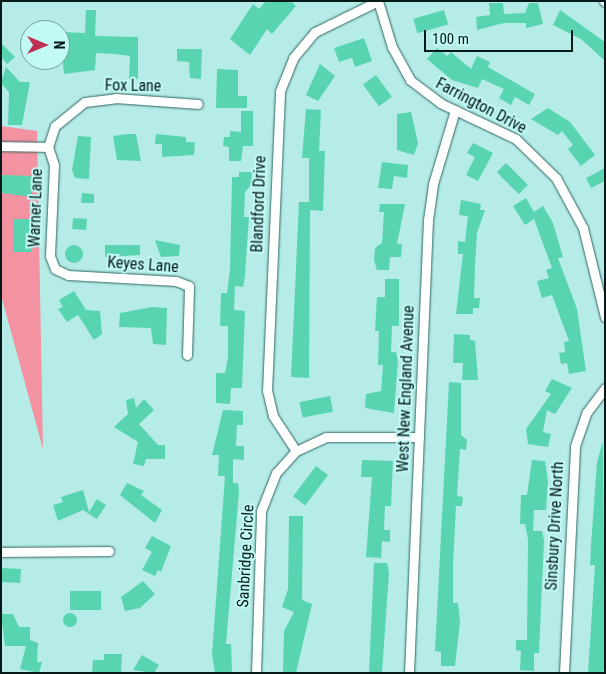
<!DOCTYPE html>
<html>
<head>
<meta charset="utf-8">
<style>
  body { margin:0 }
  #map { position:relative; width:606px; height:674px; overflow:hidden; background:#b5ece8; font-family:"Roboto Condensed",sans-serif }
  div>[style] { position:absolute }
  .green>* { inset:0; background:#f393a1 }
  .building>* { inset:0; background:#59d4b0; transform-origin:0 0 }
  .round { border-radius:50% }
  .roads { filter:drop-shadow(0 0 1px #306562) drop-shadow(0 0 1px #306562) }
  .street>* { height:9px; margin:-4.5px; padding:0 4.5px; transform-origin:4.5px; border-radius:4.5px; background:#fff }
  span { translate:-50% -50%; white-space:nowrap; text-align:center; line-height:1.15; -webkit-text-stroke:4px #c1f9f5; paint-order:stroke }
  .street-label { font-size:16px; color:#051a19 }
  .frame { position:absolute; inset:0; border:2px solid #051a19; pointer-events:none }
  .north { position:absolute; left:20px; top:20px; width:50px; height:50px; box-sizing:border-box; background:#c1f9f5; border:1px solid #76a09d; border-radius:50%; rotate:90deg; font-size:14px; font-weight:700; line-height:20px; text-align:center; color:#051a19 }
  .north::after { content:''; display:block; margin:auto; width:18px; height:22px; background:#bf2f54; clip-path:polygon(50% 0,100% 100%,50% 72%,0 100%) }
  .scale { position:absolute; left:424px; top:30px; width:149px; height:22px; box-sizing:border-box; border:2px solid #051a19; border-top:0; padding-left:6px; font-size:15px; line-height:18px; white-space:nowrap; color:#051a19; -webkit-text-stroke:4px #c1f9f5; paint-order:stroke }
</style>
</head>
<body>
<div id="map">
  <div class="green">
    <div style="clip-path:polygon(1px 126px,37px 131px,43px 449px,1px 295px)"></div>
  </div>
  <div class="building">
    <div style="clip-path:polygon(266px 1px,291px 1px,296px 6px,272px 34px,267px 29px,250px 55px,230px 39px,253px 4px,259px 9px)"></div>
    <div style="clip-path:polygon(489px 3px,503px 3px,504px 14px,525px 13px,529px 3px,538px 3px,543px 24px,526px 28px,526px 23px,504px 23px,477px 30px,476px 17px,490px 15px)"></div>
    <div style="clip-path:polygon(86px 10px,96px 10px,95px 36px,138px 37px,138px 79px,129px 79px,130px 56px,115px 54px,96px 53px,95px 70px,64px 74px,60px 32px,85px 33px)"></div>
    <div style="left:444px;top:10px;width:15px;height:32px;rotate:74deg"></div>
    <div style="clip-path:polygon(560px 10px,605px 42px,605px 61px,581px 39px,553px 25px)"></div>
    <div style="clip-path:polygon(364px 38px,372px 61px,355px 67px,352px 58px,339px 62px,334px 48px)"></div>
    <div style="clip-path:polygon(1px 43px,15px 57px,7px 64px,1px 57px)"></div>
    <div style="clip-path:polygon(437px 48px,447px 56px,451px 52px,471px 69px,477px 56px,490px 62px,488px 67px,535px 94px,529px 105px,515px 97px,511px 105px,499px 98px,504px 89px,482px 79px,478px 88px,452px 80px,427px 59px)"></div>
    <div style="clip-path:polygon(177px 49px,202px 49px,201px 79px,190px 78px,189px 62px,177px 61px)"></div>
    <div style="clip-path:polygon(320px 64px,335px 76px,318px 101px,306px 95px)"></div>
    <div style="clip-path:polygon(6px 67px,20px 82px,30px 82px,22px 125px,8px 125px,9px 92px,1px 83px)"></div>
    <div style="clip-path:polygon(217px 69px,238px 70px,238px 96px,247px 96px,247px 108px,216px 108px)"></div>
    <div style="left:376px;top:75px;width:27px;height:16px;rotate:54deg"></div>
    <div style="clip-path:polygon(548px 108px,570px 122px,595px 155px,581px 166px,568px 149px,573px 145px,562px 131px,558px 135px,531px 119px)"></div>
    <div style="clip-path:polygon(306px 109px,321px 110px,319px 151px,325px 151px,323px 211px,310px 210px,309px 378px,291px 377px,299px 202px,309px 202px,309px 158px,302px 158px)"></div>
    <div style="clip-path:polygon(241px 111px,253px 111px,253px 146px,243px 146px,241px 161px,229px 161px,229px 147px,223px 146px,224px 137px,230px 137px,230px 131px,241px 132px)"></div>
    <div style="clip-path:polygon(411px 112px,418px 143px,414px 155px,397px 150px,397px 114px)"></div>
    <div style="clip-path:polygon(128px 134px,136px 134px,141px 161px,117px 160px,113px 136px)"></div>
    <div style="clip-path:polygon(156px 134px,186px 137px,186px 142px,195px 142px,194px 155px,162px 157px,162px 144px,155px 144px)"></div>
    <div style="clip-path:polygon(78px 136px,91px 137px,89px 179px,75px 178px,72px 170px)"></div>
    <div style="clip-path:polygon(473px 143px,493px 153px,478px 181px,466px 175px,475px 157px,467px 153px)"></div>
    <div style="clip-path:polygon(382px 162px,408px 165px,407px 178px,394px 176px,392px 189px,378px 188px)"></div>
    <div style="left:506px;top:163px;width:31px;height:13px;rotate:45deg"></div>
    <div style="clip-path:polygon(605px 168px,605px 181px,591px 188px,586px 178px)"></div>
    <div style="clip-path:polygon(239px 172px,252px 172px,251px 185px,245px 192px,244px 217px,249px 217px,245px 276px,243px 287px,235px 286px,234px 310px,245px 311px,242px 388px,231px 388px,230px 404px,216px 403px,216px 373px,225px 373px,228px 357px,228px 326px,220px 326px,221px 293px,227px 293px,230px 269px,232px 177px,239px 177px)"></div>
    <div style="clip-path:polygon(2px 175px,32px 176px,31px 197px,2px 193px)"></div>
    <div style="clip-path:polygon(82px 193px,94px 194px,94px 203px,81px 203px)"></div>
    <div style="clip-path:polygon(526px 198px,534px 212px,543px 206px,553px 223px,563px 257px,558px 258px,577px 309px,586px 371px,569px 374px,567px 363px,561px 364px,559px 353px,565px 352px,564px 342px,569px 341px,552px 295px,542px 298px,537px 281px,549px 278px,546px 270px,552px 268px,534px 219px,525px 225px,513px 206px)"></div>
    <div style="clip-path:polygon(461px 200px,481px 204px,480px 210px,485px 210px,477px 233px,475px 265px,474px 298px,480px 298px,479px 308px,473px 308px,473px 314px,456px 314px,463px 254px,458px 254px,458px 241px,465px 242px,468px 216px,459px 215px)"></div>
    <div style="clip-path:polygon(380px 204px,405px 204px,397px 244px,402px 244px,401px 257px,390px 257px,389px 270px,377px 270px,374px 260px,375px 248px,382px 243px,384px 212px,379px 212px)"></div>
    <div style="left:73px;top:218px;width:14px;height:11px;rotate:4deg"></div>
    <div style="left:13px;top:219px;width:18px;height:33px"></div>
    <div style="clip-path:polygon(155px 240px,180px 245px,179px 256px,161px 257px)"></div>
    <div style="clip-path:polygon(105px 245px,140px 245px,140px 255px,105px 257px)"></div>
    <div class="round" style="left:65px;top:245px;width:18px;height:18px"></div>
    <div style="clip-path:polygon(385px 279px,399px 279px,399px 326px,392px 326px,391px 352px,396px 352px,398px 360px,394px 413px,365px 408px,366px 394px,381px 391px,383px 365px,378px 365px,379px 331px,375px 331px,377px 297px,385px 297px)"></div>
    <div style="clip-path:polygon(74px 291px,86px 310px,100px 311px,102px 334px,94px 340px,78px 315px,67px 322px,58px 309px,63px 307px,59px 300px)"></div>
    <div style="clip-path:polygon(152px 307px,167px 308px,166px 345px,153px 344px,151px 328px,119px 327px,120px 313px)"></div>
    <div style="clip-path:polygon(454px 334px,470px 335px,470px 340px,475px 341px,478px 380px,462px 380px,463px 363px,453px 363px)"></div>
    <div style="clip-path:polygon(552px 379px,572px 388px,555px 414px,547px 410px,543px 432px,551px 434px,548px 447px,528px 444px,526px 429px,551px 394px,545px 391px)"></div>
    <div style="clip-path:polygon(449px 382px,461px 383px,461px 435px,467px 440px,466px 450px,460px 449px,457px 496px,463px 497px,462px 506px,456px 506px,453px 565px,453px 603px,458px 603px,460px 622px,455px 666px,441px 666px,441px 652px,435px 651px)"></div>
    <div style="left:330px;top:396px;width:16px;height:31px;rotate:79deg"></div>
    <div style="clip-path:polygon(134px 398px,136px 408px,144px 399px,154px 410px,139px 424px,158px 445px,165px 445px,165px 459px,146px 459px,144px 466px,133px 464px,138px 442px,114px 427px,128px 414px,126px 400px)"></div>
    <div style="clip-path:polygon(223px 410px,243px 411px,243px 425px,237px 425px,236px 446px,244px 446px,244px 460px,233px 459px,233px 483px,238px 483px,239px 492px,226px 644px,231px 644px,232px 673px,215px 673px,212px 655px,225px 476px,218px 476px,219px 455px,212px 455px)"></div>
    <div style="clip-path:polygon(603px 441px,605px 663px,603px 673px,588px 673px,595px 565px,590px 565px,591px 545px,597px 462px)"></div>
    <div style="clip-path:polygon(362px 460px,393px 461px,391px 506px,385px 506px,384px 530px,390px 530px,390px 542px,382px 541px,381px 558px,366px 557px,372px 477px,361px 477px)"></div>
    <div style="clip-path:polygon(532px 460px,545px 461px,548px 481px,546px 510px,534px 510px,533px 531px,542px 531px,544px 540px,539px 653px,534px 653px,534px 671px,520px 670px,521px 651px,516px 650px,516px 640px,527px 640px,528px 539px,525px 524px,520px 524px,521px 495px,527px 495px)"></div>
    <div style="left:316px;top:466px;width:15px;height:38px;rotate:37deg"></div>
    <div style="clip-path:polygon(127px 483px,144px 491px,141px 495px,162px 510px,155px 523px,120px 495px)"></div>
    <div style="clip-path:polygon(83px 490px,89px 512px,97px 499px,106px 505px,97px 519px,83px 510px,58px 521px,53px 505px,63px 502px,61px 497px)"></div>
    <div style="clip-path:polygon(289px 516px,303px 516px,302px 600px,312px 604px,296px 673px,283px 673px,284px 631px,294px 612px,282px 607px,288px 589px)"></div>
    <div style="clip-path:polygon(152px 536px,171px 546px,161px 572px,158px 570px,155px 576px,142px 570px,152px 552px,145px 548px)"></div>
    <div style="clip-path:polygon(374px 563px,387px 563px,389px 572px,382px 673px,369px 673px)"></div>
    <div style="left:1px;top:568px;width:20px;height:14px;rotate:3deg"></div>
    <div style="clip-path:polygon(143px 581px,155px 594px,140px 608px,125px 611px,121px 597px)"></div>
    <div style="left:101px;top:591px;width:19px;height:31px;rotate:90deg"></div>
    <div class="round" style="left:63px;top:613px;width:14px;height:14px"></div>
    <div style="clip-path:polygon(1px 614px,13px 614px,19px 627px,30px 627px,30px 640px,38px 643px,37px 662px,42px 662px,39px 673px,20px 669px,26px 646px,5px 646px)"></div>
    <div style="clip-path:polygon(104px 654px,122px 654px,121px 672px,92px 673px,93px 660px,104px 660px)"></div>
    <div style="clip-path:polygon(142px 655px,159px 665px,154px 673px,133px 670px)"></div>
  </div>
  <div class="roads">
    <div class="street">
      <div style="left:378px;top:1px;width:48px;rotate:73.1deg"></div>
      <div style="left:392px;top:47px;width:38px;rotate:61deg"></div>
      <div style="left:410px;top:80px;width:38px;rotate:37deg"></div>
      <div style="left:440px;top:103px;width:84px;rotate:25.3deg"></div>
      <div style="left:516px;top:139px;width:56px;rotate:44.3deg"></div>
      <div style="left:556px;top:178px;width:57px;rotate:61.6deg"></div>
      <div style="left:583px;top:228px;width:92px;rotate:76.1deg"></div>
      <div style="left:604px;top:1px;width:1px;rotate:45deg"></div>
      <div style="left:1px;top:146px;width:47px;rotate:1.2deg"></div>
      <div style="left:187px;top:355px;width:69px;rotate:-88.3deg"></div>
      <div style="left:189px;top:286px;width:14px;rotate:-159deg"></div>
      <div style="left:176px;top:281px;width:108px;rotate:-176.8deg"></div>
      <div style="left:68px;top:275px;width:14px;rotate:-155deg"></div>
      <div style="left:55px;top:269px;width:14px;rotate:-111deg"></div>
      <div style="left:50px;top:256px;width:91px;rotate:-87.5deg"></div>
      <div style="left:54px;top:165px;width:19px;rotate:-108deg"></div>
      <div style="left:48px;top:147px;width:22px;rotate:-72deg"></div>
      <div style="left:55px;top:126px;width:38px;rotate:-39deg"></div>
      <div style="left:85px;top:102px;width:31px;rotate:-7deg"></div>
      <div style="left:116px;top:98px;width:82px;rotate:4.2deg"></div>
      <div style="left:296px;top:451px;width:42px;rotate:-123.3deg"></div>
      <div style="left:273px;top:416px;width:26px;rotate:-103deg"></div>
      <div style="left:267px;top:391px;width:300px;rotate:-87.5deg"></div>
      <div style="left:280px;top:91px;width:35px;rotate:-68deg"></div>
      <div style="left:293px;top:58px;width:34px;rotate:-50deg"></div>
      <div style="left:315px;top:32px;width:70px;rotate:-26.2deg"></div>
      <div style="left:1px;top:552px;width:108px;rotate:-0.5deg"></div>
      <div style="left:256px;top:673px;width:162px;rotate:-88.2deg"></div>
      <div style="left:261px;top:511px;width:41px;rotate:-68.5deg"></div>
      <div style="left:276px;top:473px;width:30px;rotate:-48deg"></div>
      <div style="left:296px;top:451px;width:33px;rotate:-25deg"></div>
      <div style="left:326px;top:437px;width:93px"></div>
      <div style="left:409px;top:673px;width:453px;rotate:-87.6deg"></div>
      <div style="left:428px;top:220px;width:36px;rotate:-82deg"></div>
      <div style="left:433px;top:184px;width:77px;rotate:-73.4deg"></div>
      <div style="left:564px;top:673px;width:227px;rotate:-87.2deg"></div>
      <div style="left:575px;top:446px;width:36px;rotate:-71deg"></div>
      <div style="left:587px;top:412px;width:30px;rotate:-53deg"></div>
    </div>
  </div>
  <div class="street-label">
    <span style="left:133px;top:86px;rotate:1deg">Fox Lane</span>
    <span style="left:481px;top:106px;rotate:28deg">Farrington Drive</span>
    <span style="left:259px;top:204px;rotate:-88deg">Blandford Drive</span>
    <span style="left:36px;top:208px;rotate:-88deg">Warner Lane</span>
    <span style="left:143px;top:265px;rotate:4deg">Keyes Lane</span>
    <span style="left:406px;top:389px;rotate:-88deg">West New England Avenue</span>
    <span style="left:555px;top:526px;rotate:-87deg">Sinsbury Drive North</span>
    <span style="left:246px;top:556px;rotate:-87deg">Sanbridge Circle</span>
  </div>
  <div class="frame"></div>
  <div class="north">N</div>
  <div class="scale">100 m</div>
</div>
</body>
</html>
